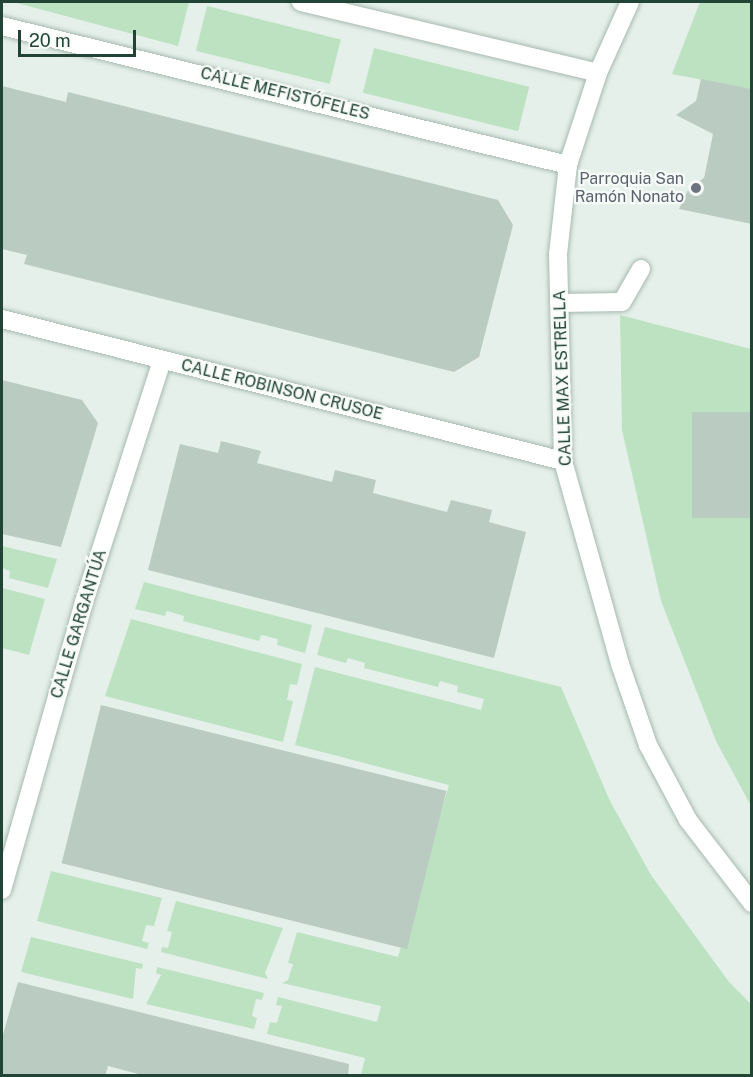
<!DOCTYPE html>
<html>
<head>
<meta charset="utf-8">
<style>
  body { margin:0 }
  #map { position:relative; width:753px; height:1077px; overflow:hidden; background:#e5f0ea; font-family:"Public Sans",sans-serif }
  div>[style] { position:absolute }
  .green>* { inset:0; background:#bde2c2; transform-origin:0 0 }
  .building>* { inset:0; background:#bacbc2; transform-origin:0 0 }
  .roads { filter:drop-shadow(0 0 2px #a7b9b1) drop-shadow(0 0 2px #a7b9b1) }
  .service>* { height:18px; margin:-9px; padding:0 9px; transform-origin:9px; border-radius:9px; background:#fff }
  .minor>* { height:18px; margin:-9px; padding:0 9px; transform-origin:9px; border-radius:9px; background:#fff }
  .dots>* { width:16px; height:16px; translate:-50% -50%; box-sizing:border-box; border:3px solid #f7fbf8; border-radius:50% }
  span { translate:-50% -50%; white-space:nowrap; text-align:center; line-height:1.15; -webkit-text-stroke:4.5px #f7fbf8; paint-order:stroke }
  .street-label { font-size:16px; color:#224437 }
  .worship-label { font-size:16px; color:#5b616d }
  .right { translate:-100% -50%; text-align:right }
  .frame { position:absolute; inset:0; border:3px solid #224437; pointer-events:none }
  .scale { position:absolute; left:18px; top:30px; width:118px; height:27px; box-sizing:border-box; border:3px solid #224437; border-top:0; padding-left:8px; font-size:18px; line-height:21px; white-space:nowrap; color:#224437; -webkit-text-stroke:4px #f7fbf8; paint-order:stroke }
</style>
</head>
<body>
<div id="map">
  <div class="green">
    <div style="clip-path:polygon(13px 2px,189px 2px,178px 46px)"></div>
    <div style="clip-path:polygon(700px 2px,751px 2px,751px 89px,672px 74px)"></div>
    <div style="left:207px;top:6px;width:138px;height:46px;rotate:14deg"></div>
    <div style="left:374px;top:48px;width:160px;height:46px;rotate:14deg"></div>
    <div style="clip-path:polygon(620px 315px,751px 349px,751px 806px,716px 741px,661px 601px,622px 430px)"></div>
    <div style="clip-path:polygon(2px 546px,57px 559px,48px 588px,9px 578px,10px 571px,2px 568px)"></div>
    <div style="clip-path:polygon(144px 582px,312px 625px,305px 653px,277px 645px,278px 639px,261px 635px,259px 641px,183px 621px,184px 616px,167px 611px,165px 616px,135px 609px)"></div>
    <div style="clip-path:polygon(2px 588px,45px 599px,29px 655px,2px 648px)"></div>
    <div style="clip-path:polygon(131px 619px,302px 664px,297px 685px,290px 684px,287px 700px,293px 701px,283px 742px,105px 696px)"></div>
    <div style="clip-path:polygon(325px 627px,561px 687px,610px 801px,651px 875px,729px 982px,751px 1004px,751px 1075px,361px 1075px,365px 1058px,267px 1034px,270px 1022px,277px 1023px,282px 1006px,276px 1005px,278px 997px,377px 1022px,381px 1006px,282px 983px,288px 980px,293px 964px,288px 963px,297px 932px,398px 957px,449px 785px,295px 745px,315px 667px,481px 710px,484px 699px,457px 692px,458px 686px,440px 681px,438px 687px,364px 668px,365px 663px,348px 658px,346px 663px,317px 655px)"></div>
    <div style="clip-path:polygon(51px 871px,162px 898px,154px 926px,146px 925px,142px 941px,149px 943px,147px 949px,37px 921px)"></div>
    <div style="clip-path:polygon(176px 901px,283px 928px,265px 973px,268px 979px,161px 952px,162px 947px,168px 948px,172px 932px,167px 931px)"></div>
    <div style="clip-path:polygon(31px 937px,143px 964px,142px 969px,136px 968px,133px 999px,21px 972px)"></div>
    <div style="clip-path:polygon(157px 967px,264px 993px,262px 1000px,256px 999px,252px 1016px,257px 1018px,254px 1029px,146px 1004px,161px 975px,156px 973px)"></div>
  </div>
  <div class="building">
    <div style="clip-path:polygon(701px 79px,752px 89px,752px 224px,679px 209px,689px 188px,704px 178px,713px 134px,676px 115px,696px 101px)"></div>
    <div style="clip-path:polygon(2px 86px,66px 102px,68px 92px,498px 200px,513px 225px,479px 357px,454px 372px,24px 264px,27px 255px,2px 249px)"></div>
    <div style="clip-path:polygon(2px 380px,82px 400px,98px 423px,61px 547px,2px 534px)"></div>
    <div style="left:692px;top:412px;width:60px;height:106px"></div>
    <div style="clip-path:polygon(221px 441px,261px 451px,257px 463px,332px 482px,335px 470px,376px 480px,373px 493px,447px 512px,451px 500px,492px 510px,489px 522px,526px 532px,494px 658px,148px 570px,180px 444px,218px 453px)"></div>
    <div style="left:101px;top:705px;width:356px;height:163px;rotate:14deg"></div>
    <div style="clip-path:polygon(18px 982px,349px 1064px,348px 1076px,146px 1076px,108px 1066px,105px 1076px,2px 1076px,2px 1038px)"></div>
  </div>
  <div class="roads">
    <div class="service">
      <div style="left:559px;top:303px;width:63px;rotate:-0.9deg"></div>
      <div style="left:622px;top:302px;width:38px;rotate:-60deg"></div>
    </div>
    <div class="minor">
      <div style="left:301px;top:2px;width:305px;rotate:13.4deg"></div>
      <div style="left:630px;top:2px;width:78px;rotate:114.3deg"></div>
      <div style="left:598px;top:73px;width:97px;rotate:108.1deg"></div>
      <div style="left:568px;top:165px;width:90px;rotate:96.4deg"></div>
      <div style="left:558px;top:254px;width:207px;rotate:88.6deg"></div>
      <div style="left:563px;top:461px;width:211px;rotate:74.3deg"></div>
      <div style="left:620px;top:664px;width:86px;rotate:70.9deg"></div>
      <div style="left:648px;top:745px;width:85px;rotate:61.9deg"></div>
      <div style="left:688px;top:820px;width:105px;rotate:52.4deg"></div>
      <div style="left:2px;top:26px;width:583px;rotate:13.8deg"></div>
      <div style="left:2px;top:319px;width:579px;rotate:14.2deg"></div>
      <div style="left:2px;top:890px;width:299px;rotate:-74.1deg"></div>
      <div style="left:84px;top:602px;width:254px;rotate:-72.1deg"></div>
    </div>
  </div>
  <div class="dots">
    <div style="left:696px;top:188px;background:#6b7280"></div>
  </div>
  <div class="street-label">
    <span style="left:285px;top:94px;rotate:14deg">CALLE MEFISTÓFELES</span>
    <span style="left:563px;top:378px;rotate:-92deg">CALLE MAX ESTRELLA</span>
    <span style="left:282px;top:390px;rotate:14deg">CALLE ROBINSON CRUSOE</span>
    <span style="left:79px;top:624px;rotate:-73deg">CALLE GARGANTÚA</span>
  </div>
  <div class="worship-label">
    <span class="right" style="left:684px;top:188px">Parroquia San<br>Ramón Nonato</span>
  </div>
  <div class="frame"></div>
  <div class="scale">20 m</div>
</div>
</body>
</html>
